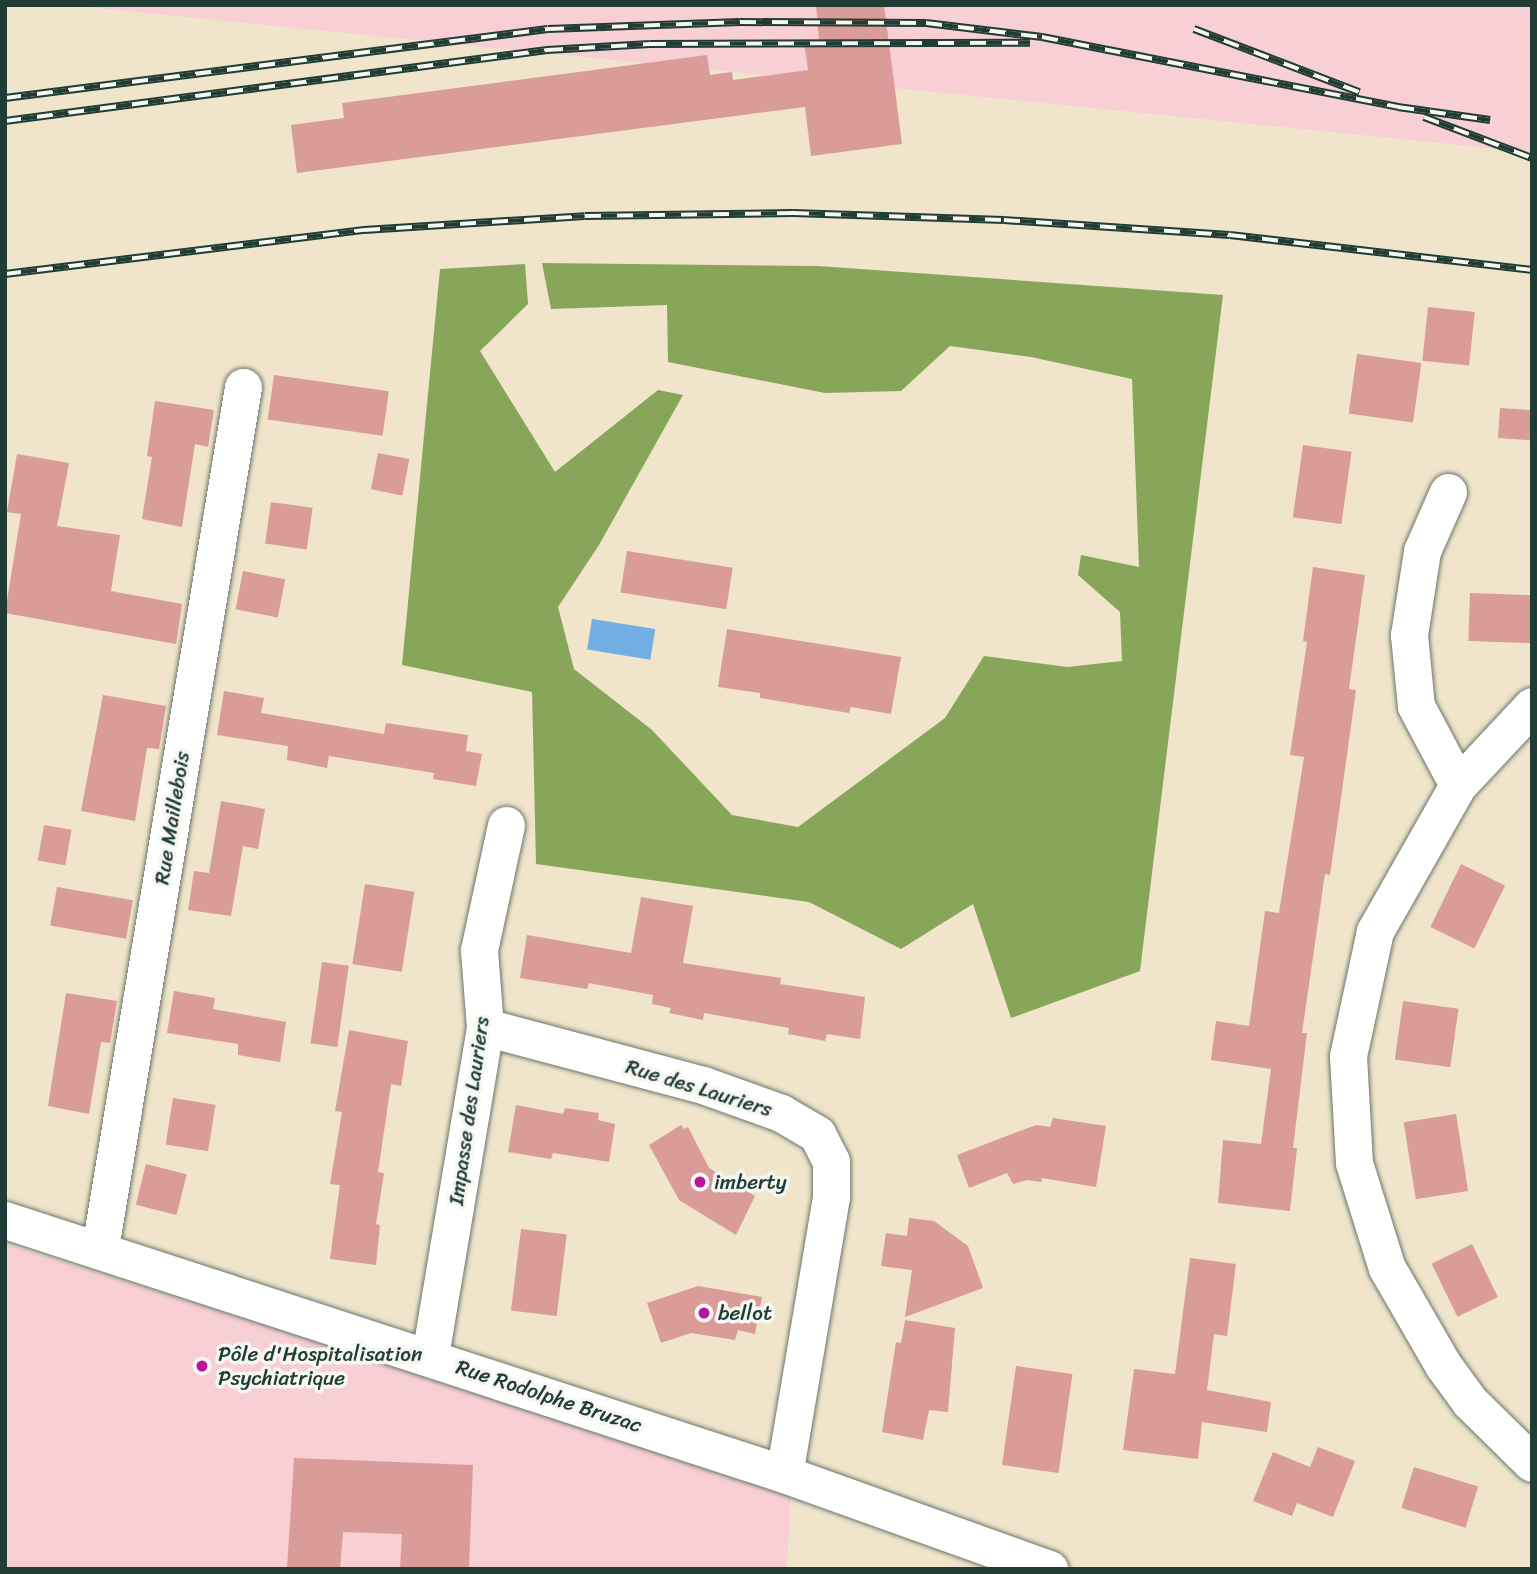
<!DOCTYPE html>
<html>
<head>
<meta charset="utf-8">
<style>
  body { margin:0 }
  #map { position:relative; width:1537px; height:1574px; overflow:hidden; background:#f0e4cb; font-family:Sriracha,sans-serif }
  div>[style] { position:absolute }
  .built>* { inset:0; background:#f7cfd5 }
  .forest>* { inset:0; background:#87a65a }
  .water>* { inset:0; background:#73afe4; transform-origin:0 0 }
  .building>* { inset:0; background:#da9c98; transform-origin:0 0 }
  .roads { filter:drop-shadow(0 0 2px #687769) drop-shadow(0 0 2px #687769) }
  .minor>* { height:37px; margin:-18.5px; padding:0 18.5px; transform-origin:18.5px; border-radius:18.5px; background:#fff }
  .rail>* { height:8px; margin-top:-4px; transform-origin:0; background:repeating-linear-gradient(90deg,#f6f6f2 0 16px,#1f3d34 0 32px); box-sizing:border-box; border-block:2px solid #1f3d34 }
  .dots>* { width:19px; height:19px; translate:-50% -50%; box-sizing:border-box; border:4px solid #f6f6f2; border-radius:50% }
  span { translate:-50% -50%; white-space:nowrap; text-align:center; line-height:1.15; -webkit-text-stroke:7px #f6f6f2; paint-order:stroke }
  .street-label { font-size:21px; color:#1f3d34 }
  .poi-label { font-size:21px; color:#1f3d34 }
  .left { translate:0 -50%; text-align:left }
  .frame { position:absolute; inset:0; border:7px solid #1f3d34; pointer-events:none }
</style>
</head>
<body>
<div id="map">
  <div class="built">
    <div style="clip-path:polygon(68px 5px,1532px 5px,1532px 152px)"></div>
    <div style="clip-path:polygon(5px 1244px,791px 1489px,787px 1569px,5px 1569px)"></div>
  </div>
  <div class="forest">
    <div style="clip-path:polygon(542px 263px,818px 266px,1223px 295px,1140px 971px,1011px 1018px,973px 904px,901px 949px,809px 902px,536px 864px,532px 692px,402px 665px,440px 269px,525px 264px,528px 304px,480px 351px,555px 472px,658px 390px,683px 395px,599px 545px,558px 607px,574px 669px,652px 730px,732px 815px,798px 827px,945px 718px,984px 656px,1067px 667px,1122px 661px,1120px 612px,1078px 575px,1081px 555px,1139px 567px,1132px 379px,1031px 357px,950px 346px,901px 391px,825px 393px,668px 362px,667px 305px,551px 309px)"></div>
  </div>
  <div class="water">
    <div style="left:592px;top:619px;width:64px;height:31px;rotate:9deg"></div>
  </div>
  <div class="building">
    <div style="clip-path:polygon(816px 5px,884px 5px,902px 144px,811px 156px,805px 107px,297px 173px,291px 125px,344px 118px,342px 103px,707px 55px,710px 75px,732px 72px,733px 80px,808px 70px,804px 42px,819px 40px)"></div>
    <div style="left:1428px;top:307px;width:47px;height:54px;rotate:6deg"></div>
    <div style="left:1357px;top:354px;width:65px;height:60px;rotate:8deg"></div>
    <div style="left:274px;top:375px;width:116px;height:45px;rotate:8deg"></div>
    <div style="clip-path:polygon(155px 401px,214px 410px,208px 447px,195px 444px,182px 527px,142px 519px,152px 457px,147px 456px)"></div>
    <div style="left:1500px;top:408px;width:32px;height:30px;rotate:4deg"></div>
    <div style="left:1303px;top:445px;width:49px;height:73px;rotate:8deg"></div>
    <div style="left:378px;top:453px;width:32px;height:37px;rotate:11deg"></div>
    <div style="clip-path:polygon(17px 454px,69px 463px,57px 526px,120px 535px,111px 591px,182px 604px,176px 644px,5px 613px,21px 514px,7px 512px)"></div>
    <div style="left:271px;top:502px;width:42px;height:42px;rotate:8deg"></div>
    <div style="left:627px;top:551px;width:107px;height:42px;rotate:9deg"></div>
    <div style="clip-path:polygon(1313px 567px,1365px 575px,1349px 689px,1356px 690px,1340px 805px,1330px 875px,1325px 874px,1302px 1033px,1307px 1033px,1293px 1148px,1297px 1148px,1290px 1211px,1218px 1203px,1223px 1140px,1261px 1144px,1271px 1069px,1211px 1060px,1216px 1021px,1249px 1026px,1265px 911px,1279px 913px,1304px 757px,1290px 755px,1307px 642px,1303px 641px)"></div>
    <div style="left:243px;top:571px;width:43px;height:39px;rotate:11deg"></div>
    <div style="left:1470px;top:593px;width:62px;height:48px;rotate:2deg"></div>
    <div style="clip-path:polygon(727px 629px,901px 657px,891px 714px,851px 707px,849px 713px,760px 698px,760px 693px,718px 687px)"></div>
    <div style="clip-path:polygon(224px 691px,264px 698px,261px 713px,384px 734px,386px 723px,468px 735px,466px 751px,482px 754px,476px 786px,433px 779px,434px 773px,329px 756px,327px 768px,287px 760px,288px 746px,217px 735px)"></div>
    <div style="clip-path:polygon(103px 695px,166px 706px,159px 749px,147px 748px,135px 821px,81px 811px)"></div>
    <div style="clip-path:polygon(221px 801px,265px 809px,258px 849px,243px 846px,231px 916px,188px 910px,194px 871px,209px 873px)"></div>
    <div style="left:44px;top:825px;width:28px;height:36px;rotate:10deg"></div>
    <div style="left:1461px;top:864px;width:49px;height:70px;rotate:26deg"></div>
    <div style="left:365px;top:884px;width:50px;height:81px;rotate:9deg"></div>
    <div style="left:57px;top:887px;width:77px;height:39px;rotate:10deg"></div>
    <div style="clip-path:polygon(641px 897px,693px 906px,683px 963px,781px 978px,780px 984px,865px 997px,860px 1039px,827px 1034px,825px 1041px,788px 1034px,789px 1028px,704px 1013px,703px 1020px,669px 1013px,671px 1008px,652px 1004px,653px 995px,589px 983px,587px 989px,520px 978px,527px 935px,631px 953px)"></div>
    <div style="left:322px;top:962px;width:27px;height:82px;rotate:8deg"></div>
    <div style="clip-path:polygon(174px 991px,215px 998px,213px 1009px,286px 1022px,280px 1062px,238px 1055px,238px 1044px,167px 1033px)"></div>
    <div style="clip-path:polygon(66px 993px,117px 1001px,110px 1043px,101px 1042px,89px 1114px,48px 1106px)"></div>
    <div style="left:1403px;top:1001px;width:56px;height:59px;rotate:8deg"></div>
    <div style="clip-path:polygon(349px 1030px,408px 1041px,401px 1086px,391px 1084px,378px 1172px,384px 1173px,376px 1224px,380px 1225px,376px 1265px,330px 1259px,340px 1185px,330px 1184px,342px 1112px,335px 1111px)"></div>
    <div style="left:173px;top:1098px;width:43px;height:47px;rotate:9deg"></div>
    <div style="clip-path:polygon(516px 1105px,563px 1114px,565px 1108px,599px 1113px,598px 1120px,615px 1124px,609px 1162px,553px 1153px,551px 1159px,508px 1152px)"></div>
    <div style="left:1456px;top:1114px;width:78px;height:53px;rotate:81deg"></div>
    <div style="clip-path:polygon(1053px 1118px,1106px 1126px,1096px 1187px,1042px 1178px,1041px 1182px,1027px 1180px,1013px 1184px,1007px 1173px,969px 1188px,957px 1155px,1036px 1125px,1050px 1127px)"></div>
    <div style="clip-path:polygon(681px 1125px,684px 1129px,688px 1127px,709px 1168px,755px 1196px,736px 1235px,679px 1200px,649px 1145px)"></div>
    <div style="left:146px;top:1164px;width:42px;height:42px;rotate:14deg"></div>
    <div style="clip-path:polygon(909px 1218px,934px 1221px,968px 1246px,983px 1288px,905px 1317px,912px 1270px,881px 1266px,886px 1233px,907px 1236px)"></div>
    <div style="left:521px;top:1229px;width:46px;height:82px;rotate:7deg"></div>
    <div style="left:1472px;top:1244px;width:59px;height:45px;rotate:64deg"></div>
    <div style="clip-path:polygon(1190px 1258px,1236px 1264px,1227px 1336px,1214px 1334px,1207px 1390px,1271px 1402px,1267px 1432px,1202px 1422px,1198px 1459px,1123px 1450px,1134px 1369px,1175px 1374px)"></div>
    <div style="clip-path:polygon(698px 1286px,762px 1297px,755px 1334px,738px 1330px,735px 1340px,691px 1333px,661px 1343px,647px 1303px)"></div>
    <div style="clip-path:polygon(905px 1320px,955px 1328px,948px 1412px,929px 1410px,923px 1440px,882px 1432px,896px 1342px,901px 1343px)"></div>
    <div style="left:1016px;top:1366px;width:57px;height:100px;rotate:8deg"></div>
    <div style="clip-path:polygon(1318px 1447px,1355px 1461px,1333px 1517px,1297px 1503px,1292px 1516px,1253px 1501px,1273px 1452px,1310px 1467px)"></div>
    <div style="clip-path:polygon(294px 1458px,473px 1465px,469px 1569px,400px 1569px,402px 1534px,343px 1532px,340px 1569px,287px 1569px)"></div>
    <div style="left:1414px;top:1467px;width:67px;height:43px;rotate:17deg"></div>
  </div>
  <div class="roads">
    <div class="minor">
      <div style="left:1448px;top:492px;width:64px;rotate:113.8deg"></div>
      <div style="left:1422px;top:551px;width:85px;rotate:98.8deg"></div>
      <div style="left:1409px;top:635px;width:71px;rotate:84.4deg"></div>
      <div style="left:1416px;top:706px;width:89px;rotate:62deg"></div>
      <div style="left:1532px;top:706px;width:108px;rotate:133.1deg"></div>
      <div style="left:1458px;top:785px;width:168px;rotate:119.6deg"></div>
      <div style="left:1375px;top:931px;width:128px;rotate:102.2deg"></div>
      <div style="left:1348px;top:1056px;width:107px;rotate:86.8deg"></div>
      <div style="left:1354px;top:1163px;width:110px;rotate:72.6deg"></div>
      <div style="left:1387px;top:1268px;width:112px;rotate:60deg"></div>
      <div style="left:1443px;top:1365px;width:46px;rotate:53.9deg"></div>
      <div style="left:1470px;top:1402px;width:87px;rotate:44.5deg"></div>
      <div style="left:485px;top:1027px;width:226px;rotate:14.9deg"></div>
      <div style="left:703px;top:1085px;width:83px;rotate:19.7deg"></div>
      <div style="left:781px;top:1113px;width:42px;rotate:30.3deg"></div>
      <div style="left:817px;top:1134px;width:30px;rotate:63deg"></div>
      <div style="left:831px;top:1161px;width:36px;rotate:90deg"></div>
      <div style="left:831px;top:1197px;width:281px;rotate:99.6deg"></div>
      <div style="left:5px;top:1220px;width:819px;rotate:18.06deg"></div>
      <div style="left:784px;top:1474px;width:282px;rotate:19.7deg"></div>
      <div style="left:100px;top:1248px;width:873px;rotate:-80.57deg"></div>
      <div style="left:430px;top:1356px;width:334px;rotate:-80.5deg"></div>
      <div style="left:485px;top:1027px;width:77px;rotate:-94.5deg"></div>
      <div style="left:479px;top:950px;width:128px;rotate:-77.8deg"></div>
    </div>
  </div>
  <div class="rail">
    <div style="left:1194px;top:29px;width:177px;rotate:20.9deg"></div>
    <div style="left:5px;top:98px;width:547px;rotate:-7.24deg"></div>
    <div style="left:548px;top:29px;width:192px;rotate:-2.1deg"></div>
    <div style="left:740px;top:22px;width:186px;rotate:0.3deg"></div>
    <div style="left:926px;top:23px;width:117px;rotate:6.9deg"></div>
    <div style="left:1042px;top:37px;width:363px;rotate:11.1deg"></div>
    <div style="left:1398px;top:107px;width:93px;rotate:8deg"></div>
    <div style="left:1424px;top:117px;width:116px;rotate:20.8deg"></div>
    <div style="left:5px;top:121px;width:547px;rotate:-7.46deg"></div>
    <div style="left:547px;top:50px;width:103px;rotate:-3.3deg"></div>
    <div style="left:650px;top:44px;width:380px;rotate:-0.2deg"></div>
    <div style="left:5px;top:274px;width:362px;rotate:-7deg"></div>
    <div style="left:364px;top:230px;width:221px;rotate:-3.6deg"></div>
    <div style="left:585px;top:216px;width:208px;rotate:-0.8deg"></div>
    <div style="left:793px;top:213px;width:211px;rotate:1.9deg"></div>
    <div style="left:1004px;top:220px;width:226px;rotate:3.8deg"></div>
    <div style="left:1230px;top:235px;width:304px;rotate:6.6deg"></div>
  </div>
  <div class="dots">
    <div style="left:700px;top:1182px;background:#b5179e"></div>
    <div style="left:704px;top:1313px;background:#b5179e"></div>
    <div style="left:202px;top:1366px;background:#b5179e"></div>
  </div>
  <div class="street-label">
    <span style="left:172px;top:818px;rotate:-81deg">Rue Maillebois</span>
    <span style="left:699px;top:1088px;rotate:17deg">Rue des Lauriers</span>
    <span style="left:469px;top:1111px;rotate:-82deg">Impasse des Lauriers</span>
    <span style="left:549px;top:1396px;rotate:18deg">Rue Rodolphe Bruzac</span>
  </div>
  <div class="poi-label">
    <span class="left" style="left:714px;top:1182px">imberty</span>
    <span class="left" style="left:718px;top:1313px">bellot</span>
    <span class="left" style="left:218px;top:1366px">Pôle d'Hospitalisation<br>Psychiatrique</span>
  </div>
  <div class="frame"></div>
</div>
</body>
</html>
